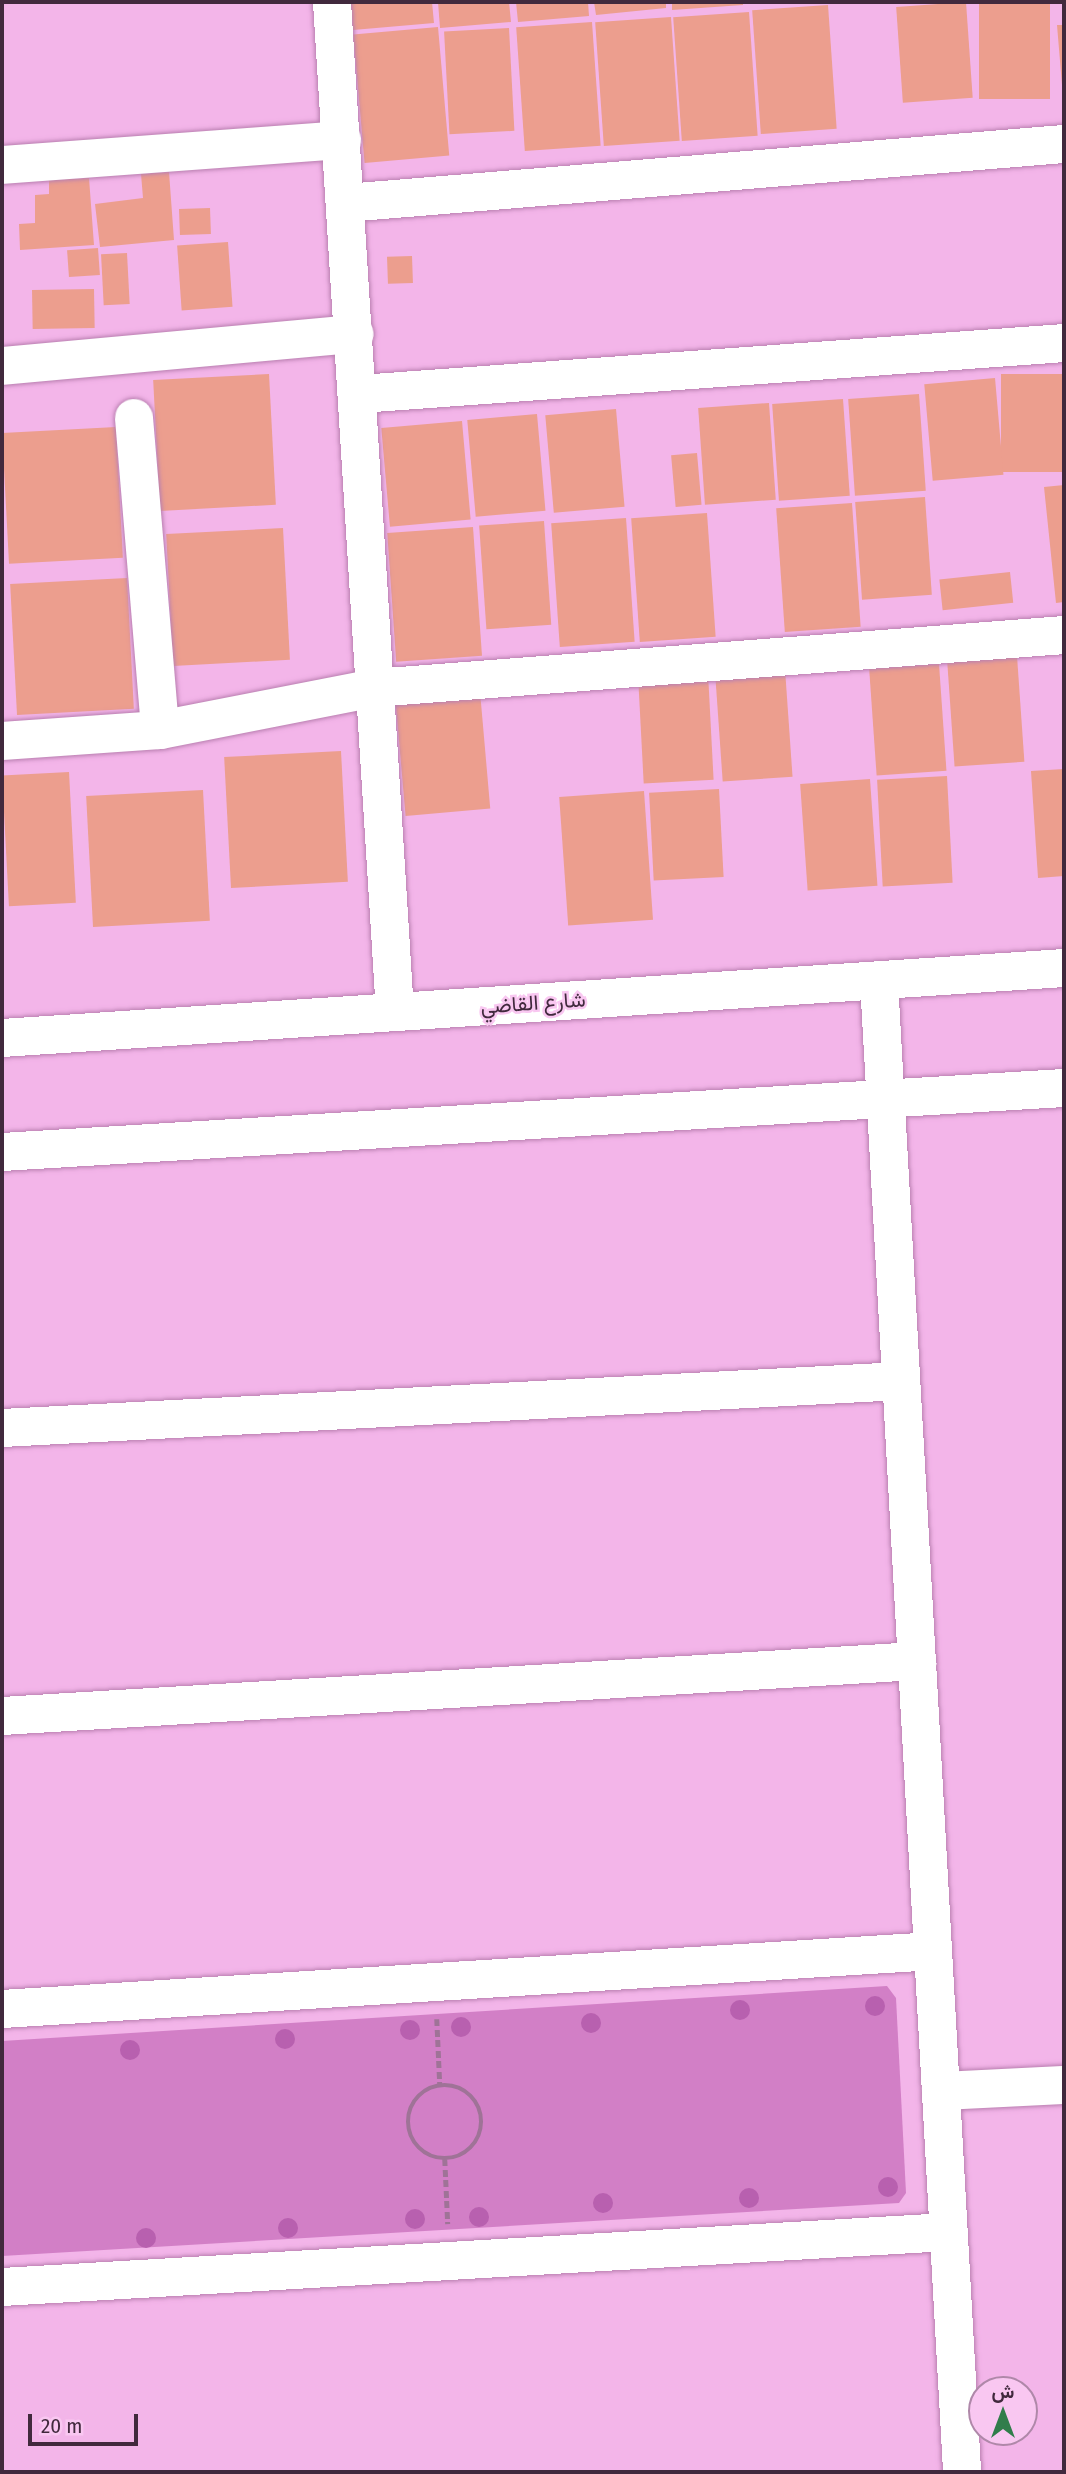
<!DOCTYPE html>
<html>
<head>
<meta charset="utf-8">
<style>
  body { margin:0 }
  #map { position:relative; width:1066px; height:2474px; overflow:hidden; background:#f3b5e9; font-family:"Fira Sans Condensed",Vazirmatn,sans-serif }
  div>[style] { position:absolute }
  .green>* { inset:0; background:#d27fc6 }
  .building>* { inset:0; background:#ec9e8e; transform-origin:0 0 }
  .path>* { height:4.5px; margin-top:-2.25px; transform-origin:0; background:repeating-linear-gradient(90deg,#9f7397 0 7px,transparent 0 10.5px) }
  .path>.ring { margin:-2.25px; padding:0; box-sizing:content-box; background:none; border:4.5px solid #9f7397; border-radius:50% }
  .roads { filter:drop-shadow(0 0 2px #b97fb0) drop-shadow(0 0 2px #b97fb0) }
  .street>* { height:38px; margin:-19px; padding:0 19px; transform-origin:19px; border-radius:19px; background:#fff }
  .secondary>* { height:38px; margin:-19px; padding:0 19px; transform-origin:19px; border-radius:19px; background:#fff }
  .trees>* { width:20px; height:20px; margin:-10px; border-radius:50%; background:#b860af }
  span { translate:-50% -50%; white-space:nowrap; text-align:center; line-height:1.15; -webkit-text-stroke:5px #f9c7f1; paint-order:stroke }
  .street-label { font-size:21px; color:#41293d }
  .frame { position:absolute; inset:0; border:4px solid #41293d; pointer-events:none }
  .north { position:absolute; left:968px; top:2376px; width:70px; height:70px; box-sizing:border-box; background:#f9c7f1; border:2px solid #af88a9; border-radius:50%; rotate:0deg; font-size:19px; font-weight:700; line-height:28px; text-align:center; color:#41293d }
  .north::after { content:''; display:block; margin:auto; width:24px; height:32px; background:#317d4b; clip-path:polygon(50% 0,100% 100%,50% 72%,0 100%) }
  .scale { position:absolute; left:28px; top:2414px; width:110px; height:32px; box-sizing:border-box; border:4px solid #41293d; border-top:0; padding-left:9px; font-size:21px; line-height:24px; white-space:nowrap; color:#41293d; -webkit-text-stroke:5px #f9c7f1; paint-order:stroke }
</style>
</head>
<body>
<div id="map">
  <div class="green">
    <div style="clip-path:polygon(887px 1986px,896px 1998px,906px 2193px,899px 2203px,2px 2256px,2px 2041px)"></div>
  </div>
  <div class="building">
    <div style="clip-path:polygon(351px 2px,432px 2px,434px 23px,353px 30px)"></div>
    <div style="clip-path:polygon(438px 2px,509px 2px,511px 22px,440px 28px)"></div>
    <div style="clip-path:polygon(516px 2px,588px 2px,589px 16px,518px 22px)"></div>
    <div style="clip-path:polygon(594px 2px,666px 2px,666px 8px,596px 15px)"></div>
    <div style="clip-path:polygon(672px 2px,743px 2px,743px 5px,672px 10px)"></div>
    <div style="left:966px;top:2px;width:96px;height:70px;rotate:86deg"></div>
    <div style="left:979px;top:2px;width:71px;height:97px"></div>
    <div style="left:828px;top:5px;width:124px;height:76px;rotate:86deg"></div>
    <div style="left:749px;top:12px;width:124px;height:76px;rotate:86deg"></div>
    <div style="left:671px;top:17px;width:124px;height:76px;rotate:86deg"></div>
    <div style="left:592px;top:22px;width:124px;height:76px;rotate:86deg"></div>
    <div style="clip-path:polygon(1057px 25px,1064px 25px,1064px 85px,1062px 85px)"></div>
    <div style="left:438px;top:27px;width:129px;height:85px;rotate:85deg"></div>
    <div style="left:509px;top:28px;width:103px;height:65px;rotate:87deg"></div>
    <div style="clip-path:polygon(169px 172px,174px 240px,100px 247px,95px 204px,143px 198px,141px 174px)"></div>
    <div style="clip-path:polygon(89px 178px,94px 245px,20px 250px,19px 224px,35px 223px,35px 195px,49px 194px,49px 180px)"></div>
    <div style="left:210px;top:208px;width:26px;height:31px;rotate:88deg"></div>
    <div style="left:228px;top:242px;width:65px;height:51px;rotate:86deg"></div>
    <div style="left:98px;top:248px;width:27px;height:31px;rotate:86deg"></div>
    <div style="left:127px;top:253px;width:51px;height:26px;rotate:87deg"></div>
    <div style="left:412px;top:256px;width:27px;height:25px;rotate:88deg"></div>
    <div style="left:94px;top:289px;width:39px;height:62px;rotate:89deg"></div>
    <div style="left:269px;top:374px;width:131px;height:116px;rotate:87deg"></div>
    <div style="left:1064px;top:374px;width:98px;height:63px;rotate:90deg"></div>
    <div style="left:995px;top:378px;width:97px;height:71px;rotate:85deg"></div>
    <div style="left:919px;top:394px;width:97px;height:71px;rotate:86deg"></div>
    <div style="left:843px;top:399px;width:97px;height:71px;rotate:86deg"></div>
    <div style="left:769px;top:403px;width:97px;height:71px;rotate:86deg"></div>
    <div style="left:616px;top:409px;width:98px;height:71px;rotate:85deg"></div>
    <div style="left:537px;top:414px;width:97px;height:70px;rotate:85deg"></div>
    <div style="left:462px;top:421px;width:99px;height:81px;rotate:85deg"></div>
    <div style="left:116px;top:427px;width:131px;height:114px;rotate:87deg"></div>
    <div style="left:697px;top:453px;width:52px;height:26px;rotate:85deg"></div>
    <div style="clip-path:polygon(1064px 485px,1064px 602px,1056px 603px,1044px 487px)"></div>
    <div style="left:925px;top:497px;width:98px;height:70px;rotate:86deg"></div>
    <div style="left:852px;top:503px;width:124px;height:76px;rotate:86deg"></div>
    <div style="left:707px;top:513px;width:124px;height:76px;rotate:86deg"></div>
    <div style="left:626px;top:518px;width:124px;height:75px;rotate:86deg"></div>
    <div style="left:544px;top:521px;width:104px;height:65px;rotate:86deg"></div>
    <div style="left:473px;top:527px;width:129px;height:86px;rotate:86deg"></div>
    <div style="left:283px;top:528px;width:132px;height:117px;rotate:87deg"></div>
    <div style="left:1010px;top:572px;width:31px;height:71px;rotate:84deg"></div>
    <div style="left:127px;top:578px;width:131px;height:117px;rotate:87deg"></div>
    <div style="left:1017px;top:656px;width:106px;height:70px;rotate:86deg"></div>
    <div style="left:939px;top:664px;width:107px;height:70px;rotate:86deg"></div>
    <div style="left:785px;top:669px;width:108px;height:70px;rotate:86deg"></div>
    <div style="left:708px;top:673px;width:107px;height:70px;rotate:87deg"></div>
    <div style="left:479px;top:680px;width:129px;height:85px;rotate:85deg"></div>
    <div style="left:341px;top:751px;width:131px;height:117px;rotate:87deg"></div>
    <div style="clip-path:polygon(1064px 769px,1064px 876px,1038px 878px,1031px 771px)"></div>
    <div style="left:69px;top:772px;width:131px;height:67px;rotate:87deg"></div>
    <div style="left:947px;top:776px;width:107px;height:70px;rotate:87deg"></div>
    <div style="left:870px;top:779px;width:107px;height:70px;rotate:86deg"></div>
    <div style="left:719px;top:789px;width:88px;height:70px;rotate:87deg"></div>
    <div style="left:203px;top:790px;width:131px;height:117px;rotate:87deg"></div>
    <div style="left:644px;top:791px;width:129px;height:85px;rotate:86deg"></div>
  </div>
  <div class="path">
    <div style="left:437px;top:2019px;width:66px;rotate:87.4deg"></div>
    <div class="ring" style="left:408px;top:2085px;width:69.5px;height:69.5px"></div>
    <div style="left:445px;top:2159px;width:65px;rotate:87.4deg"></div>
  </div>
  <div class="roads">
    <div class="street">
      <div style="left:332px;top:2px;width:1012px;rotate:86.43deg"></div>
      <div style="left:2px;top:165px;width:341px;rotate:-4.2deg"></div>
      <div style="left:346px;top:203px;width:720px;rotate:-4.7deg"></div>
      <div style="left:2px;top:366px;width:354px;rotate:-5.2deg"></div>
      <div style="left:360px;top:394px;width:706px;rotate:-4.14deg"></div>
      <div style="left:134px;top:418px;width:313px;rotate:85.2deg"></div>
      <div style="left:2px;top:741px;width:158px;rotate:-4deg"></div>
      <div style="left:160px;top:730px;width:218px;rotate:-11.1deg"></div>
      <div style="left:374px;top:688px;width:692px;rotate:-4.39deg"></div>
      <div style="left:879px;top:981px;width:1493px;rotate:86.81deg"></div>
      <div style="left:2px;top:1152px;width:1064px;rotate:-3.45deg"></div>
      <div style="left:2px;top:1428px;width:900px;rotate:-2.99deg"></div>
      <div style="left:2px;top:1716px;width:917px;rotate:-3.44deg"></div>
      <div style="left:2px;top:2009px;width:933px;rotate:-3.56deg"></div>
      <div style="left:941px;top:2091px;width:123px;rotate:-2.8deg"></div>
      <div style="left:2px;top:2287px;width:948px;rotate:-3.33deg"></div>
    </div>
    <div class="secondary">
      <div style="left:2px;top:1038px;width:1064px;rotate:-3.77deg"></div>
    </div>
  </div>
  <div class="trees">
    <div style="left:875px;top:2006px"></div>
    <div style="left:740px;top:2010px"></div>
    <div style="left:591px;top:2023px"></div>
    <div style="left:461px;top:2027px"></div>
    <div style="left:410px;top:2030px"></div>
    <div style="left:285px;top:2039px"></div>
    <div style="left:130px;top:2050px"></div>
    <div style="left:888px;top:2187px"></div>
    <div style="left:749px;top:2198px"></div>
    <div style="left:603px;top:2203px"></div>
    <div style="left:479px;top:2217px"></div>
    <div style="left:415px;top:2219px"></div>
    <div style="left:288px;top:2228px"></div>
    <div style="left:146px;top:2238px"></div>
  </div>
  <div class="street-label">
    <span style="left:533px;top:1003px;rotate:-4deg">شارع القاضي</span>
  </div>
  <div class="frame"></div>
  <div class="north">ش</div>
  <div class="scale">20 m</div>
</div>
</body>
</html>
